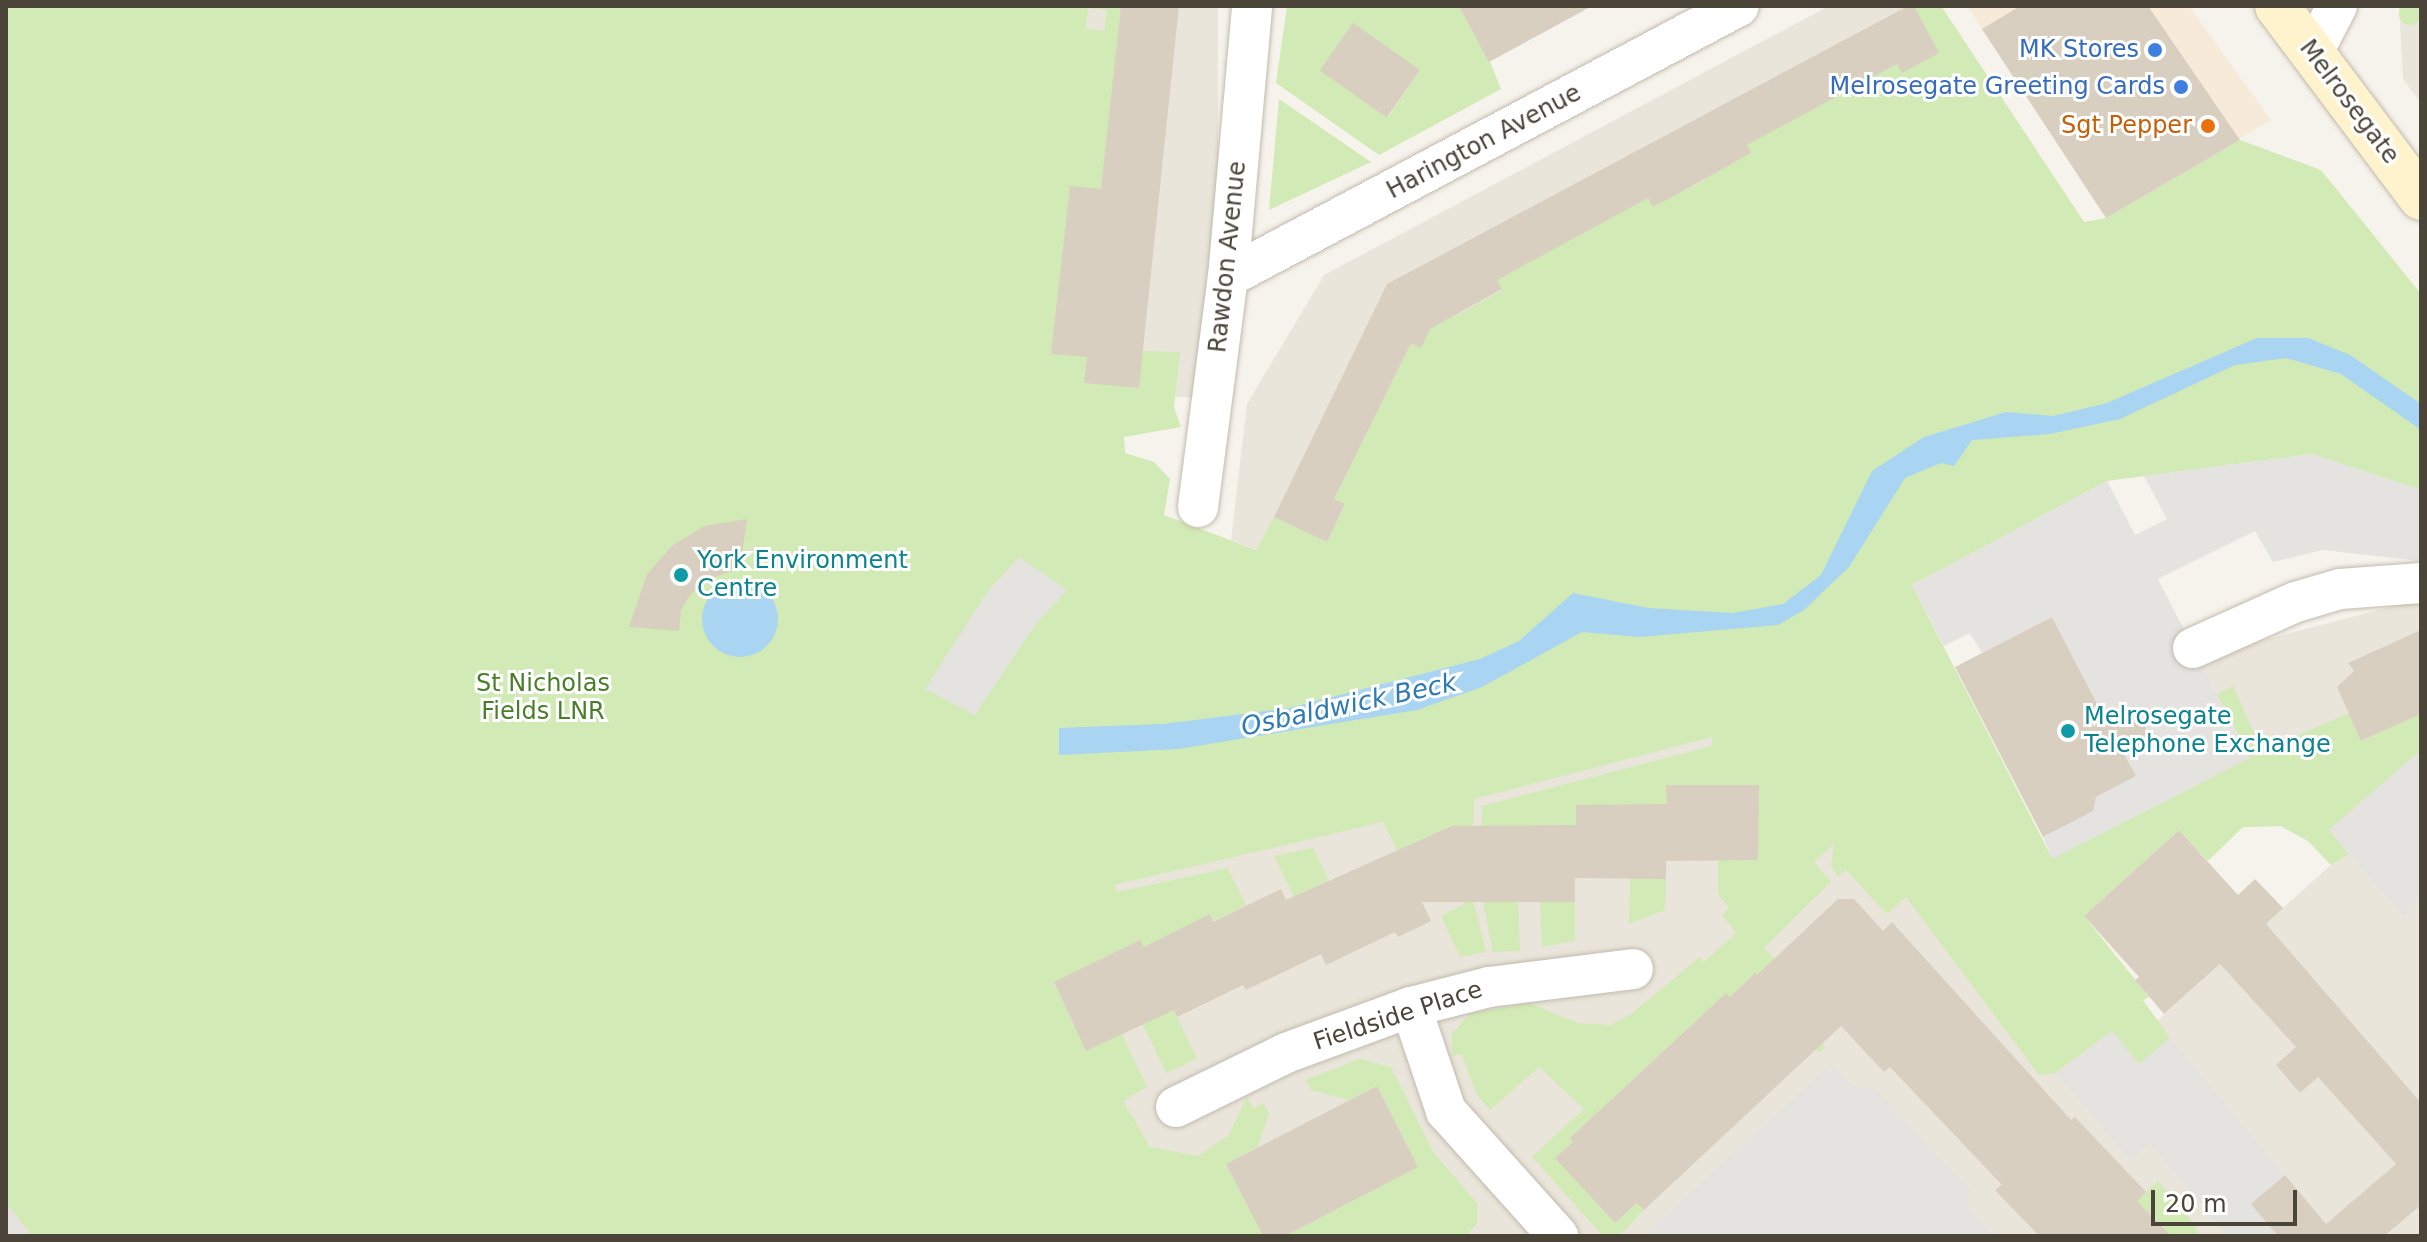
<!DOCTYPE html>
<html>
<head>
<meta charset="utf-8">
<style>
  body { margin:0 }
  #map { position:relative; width:2427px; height:1242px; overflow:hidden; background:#f6f3ec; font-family:"DejaVu Sans",sans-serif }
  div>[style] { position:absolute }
  .residential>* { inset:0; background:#eae5da; transform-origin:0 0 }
  .commercial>* { inset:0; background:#f7ead8 }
  .industrial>* { inset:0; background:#e6e2dd }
  .green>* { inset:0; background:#d2eab5; transform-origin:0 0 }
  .round { border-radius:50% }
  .parking>* { inset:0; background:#e5e3e0 }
  .water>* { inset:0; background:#a9d4f2 }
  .building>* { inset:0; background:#d8cfc1; transform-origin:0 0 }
  .roads { filter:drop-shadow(0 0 2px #c2bbae) drop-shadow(0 0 2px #c2bbae) }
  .street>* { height:40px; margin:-20px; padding:0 20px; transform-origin:20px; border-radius:20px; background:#fff }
  .secondary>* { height:44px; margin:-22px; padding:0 22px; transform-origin:22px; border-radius:22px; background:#fff3cd }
  .dots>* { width:22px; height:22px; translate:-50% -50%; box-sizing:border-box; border:4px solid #fff; border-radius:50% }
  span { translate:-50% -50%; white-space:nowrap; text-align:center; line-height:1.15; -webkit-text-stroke:6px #fff; paint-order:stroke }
  .shop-label { font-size:24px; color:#366cbe }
  .right { translate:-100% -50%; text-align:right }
  .street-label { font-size:24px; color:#4b4439 }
  .food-label { font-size:24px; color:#c56008 }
  .culture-label { font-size:24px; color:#0d838f }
  .left { translate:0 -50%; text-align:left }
  .park-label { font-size:24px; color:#4a7f2a }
  .water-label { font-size:26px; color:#2e7ab2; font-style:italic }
  .frame { position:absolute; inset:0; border:8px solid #4b4439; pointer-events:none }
  .scale { position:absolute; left:2151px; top:1190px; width:146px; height:36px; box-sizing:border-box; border:4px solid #4b4439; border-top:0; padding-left:10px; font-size:24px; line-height:28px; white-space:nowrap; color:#4b4439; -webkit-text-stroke:6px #fff; paint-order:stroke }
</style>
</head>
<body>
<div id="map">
  <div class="residential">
    <div style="left:1022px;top:6px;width:196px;height:391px"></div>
    <div style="clip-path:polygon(1829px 6px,1941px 6px,2084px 222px,1371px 594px,1231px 540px,1247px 404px,1324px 275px)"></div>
    <div style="clip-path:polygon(2399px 6px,2421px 6px,2421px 103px,2403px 79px)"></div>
    <div style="clip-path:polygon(2421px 599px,2421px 1236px,1233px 1236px,1004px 1005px,1114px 885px,1729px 732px,1868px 842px,2158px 1020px,2331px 865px,2308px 841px,2281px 826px,2243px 827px,2250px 757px,2198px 657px)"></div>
  </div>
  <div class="commercial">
    <div style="clip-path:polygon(1967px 6px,2189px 6px,2271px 120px,2106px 218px)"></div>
  </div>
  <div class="industrial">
    <div style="clip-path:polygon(6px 1203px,32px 1236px,6px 1236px)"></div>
  </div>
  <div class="green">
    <div class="round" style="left:2399px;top:3px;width:22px;height:22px"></div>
    <div style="clip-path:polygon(evenodd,6px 6px,1121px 6px,1085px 383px,1138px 387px,1142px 351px,1180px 352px,1174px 407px,1181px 427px,1124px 437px,1125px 453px,1154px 462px,1170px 479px,1164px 515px,1256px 550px,1274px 517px,1327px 542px,1345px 505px,1334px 499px,1411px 343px,1440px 308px,1454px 317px,1502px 290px,1497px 280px,1648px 197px,1653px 206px,1703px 181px,1746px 144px,1897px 64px,1902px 72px,1938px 53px,1914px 6px,1941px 6px,2084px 222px,2106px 218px,2240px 140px,2321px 170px,2421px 294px,2421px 490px,2312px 454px,2107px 481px,1912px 585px,2052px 858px,2249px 758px,2217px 694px,2233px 686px,2262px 751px,2349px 713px,2362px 741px,2421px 714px,2421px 750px,2329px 830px,2349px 854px,2331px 865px,2308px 841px,2281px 826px,2243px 827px,2208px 861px,2179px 830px,2084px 916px,2149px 997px,2143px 1000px,2170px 1038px,2139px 1064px,2112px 1031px,2055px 1073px,2039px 1075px,1906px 897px,1887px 914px,1846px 870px,1838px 876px,1831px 867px,1834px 844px,1814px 862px,1831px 882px,1764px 948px,1812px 998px,1796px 1015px,1825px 1047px,1819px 1053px,1749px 978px,1730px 997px,1726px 993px,1570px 1138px,1573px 1142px,1556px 1158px,1615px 1223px,1637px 1203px,1644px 1210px,1619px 1236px,1603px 1236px,1532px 1157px,1584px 1109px,1539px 1067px,1490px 1110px,1478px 1097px,1461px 1054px,1452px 1056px,1452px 1033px,1471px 1013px,1529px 1003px,1578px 1023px,1610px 1025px,1630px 1015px,1700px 957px,1704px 962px,1736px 933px,1722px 915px,1729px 908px,1718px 894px,1718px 860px,1759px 785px,1667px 785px,1667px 805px,1577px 805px,1576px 826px,1487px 826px,1486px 901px,1518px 902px,1520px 951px,1493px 952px,1481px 892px,1482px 806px,1712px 746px,1712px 737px,1474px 799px,1471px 891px,1486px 952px,1460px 957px,1441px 916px,1465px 904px,1433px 835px,1398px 852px,1383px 822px,1114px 885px,1118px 892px,1228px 868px,1246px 905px,1213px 922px,1209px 915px,1144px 947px,1140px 940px,1054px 983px,1086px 1051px,1122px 1034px,1147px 1087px,1123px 1101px,1150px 1147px,1198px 1156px,1228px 1136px,1247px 1097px,1253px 1108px,1263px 1103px,1269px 1113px,1258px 1147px,1226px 1164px,1263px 1236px,32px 1236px,6px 1203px,6px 6px,1088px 8px,1107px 10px,1104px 31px,1086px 29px,1088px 8px)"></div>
    <div style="clip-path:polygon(evenodd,1287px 6px,1468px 6px,1501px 89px,1379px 155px,1276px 83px,1287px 6px,1353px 24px,1420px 70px,1388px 117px,1353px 24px)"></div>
    <div style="clip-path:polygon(1279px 99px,1371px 162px,1269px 210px)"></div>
    <div style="clip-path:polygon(1313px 848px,1329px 880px,1294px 897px,1274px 856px)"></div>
    <div style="clip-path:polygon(1630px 878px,1666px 879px,1665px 910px,1629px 924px)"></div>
    <div style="clip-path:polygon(1540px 902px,1575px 902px,1575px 941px,1542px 947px)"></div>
    <div style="left:1173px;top:1009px;width:55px;height:34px;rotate:64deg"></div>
    <div style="clip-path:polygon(1360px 1059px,1391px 1067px,1433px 1152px,1477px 1203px,1477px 1223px,1466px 1236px,1285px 1236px,1418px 1167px,1377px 1086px,1349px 1100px,1311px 1090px,1305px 1080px)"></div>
    <div style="clip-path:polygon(2158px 1181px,2194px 1224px,2199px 1236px,2171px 1236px,2137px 1201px)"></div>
  </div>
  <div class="parking">
    <div style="clip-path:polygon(2312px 454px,2421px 490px,2421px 561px,2323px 550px,2273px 562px,2255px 531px,2158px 579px,2250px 758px,2052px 859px,2043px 837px,2092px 811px,2096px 797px,2135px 776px,2124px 754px,2152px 740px,2106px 721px,2052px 617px,1982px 653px,1970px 633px,1944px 646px,1912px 585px,2107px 481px,2135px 535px,2167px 519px,2144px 476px)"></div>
    <div style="clip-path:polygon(1019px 557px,1067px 590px,1036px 624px,975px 715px,925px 689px,988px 591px)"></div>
    <div style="clip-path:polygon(2421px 750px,2421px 900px,2403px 916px,2329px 830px)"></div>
    <div style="clip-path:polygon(2112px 1031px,2139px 1064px,2170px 1038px,2336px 1236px,2227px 1236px,2150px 1143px,2130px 1160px,2056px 1073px)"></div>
    <div style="clip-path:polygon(1832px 1063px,1851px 1085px,1875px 1089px,1970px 1189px,1968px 1208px,1994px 1236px,1643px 1236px)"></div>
  </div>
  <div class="water">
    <div style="clip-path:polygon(2257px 338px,2308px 338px,2350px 355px,2421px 404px,2421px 430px,2341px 374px,2286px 358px,2235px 365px,2120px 419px,2050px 434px,1972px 440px,1954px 466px,1941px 463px,1905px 478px,1849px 567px,1804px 610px,1778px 625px,1639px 637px,1582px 632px,1482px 687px,1417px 710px,1178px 749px,1059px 755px,1059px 728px,1163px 724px,1289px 708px,1480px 659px,1519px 641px,1573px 593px,1648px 608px,1733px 613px,1783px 604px,1821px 575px,1872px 471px,1924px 437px,2006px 412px,2053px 416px,2107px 403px)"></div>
    <div class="round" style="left:702px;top:581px;width:76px;height:76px"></div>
  </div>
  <div class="building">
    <div style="clip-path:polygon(1121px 6px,1179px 6px,1139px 388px,1084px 383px,1087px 357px,1051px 354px,1070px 186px,1101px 189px)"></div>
    <div style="clip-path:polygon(1459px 6px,1592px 6px,1489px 62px)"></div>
    <div style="clip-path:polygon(1908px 6px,1914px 6px,1939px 53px,1902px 73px,1897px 64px,1747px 145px,1751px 153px,1690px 187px,1653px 207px,1648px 198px,1497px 280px,1502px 289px,1430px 329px,1421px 348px,1411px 343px,1334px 499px,1345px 504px,1327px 542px,1274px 517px,1387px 284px)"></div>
    <div style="clip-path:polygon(2020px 6px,2148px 6px,2240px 140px,2106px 218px,1982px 29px)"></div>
    <div style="left:1353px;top:23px;width:82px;height:58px;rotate:35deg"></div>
    <div style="clip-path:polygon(747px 519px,740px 568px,704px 581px,690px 595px,681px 610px,679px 631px,629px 627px,647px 574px,672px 546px,704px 526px)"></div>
    <div style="clip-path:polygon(2052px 617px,2106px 721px,2134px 706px,2152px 740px,2124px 754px,2136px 776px,2096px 797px,2093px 811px,2043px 837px,1955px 667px)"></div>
    <div style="clip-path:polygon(2421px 630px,2421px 714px,2361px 741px,2337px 687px,2354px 671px,2348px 663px)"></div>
    <div style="clip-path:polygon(1666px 785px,1759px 785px,1758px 860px,1666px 861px,1666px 879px,1575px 878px,1575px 902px,1422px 902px,1431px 921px,1398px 937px,1395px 932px,1326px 965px,1321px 954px,1246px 990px,1243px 985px,1177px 1017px,1174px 1010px,1086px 1051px,1054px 982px,1140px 940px,1144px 947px,1210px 914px,1213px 922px,1281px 889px,1286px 900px,1452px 826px,1576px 825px,1576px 805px,1667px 804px)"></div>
    <div style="clip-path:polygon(2179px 830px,2238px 895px,2255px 879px,2283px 908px,2266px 924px,2421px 1103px,2421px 1205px,2384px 1236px,2278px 1236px,2251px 1204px,2285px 1175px,2326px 1224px,2396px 1164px,2318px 1077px,2300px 1093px,2276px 1065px,2296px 1047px,2220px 964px,2164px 1014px,2135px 980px,2139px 977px,2084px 916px)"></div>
    <div style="clip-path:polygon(1838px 899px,1854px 899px,1883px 931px,1892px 922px,2071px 1120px,2075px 1117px,2146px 1192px,2137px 1201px,2171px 1236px,2039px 1236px,1995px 1190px,2002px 1185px,1890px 1067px,1884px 1072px,1841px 1026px,1644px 1210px,1637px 1203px,1615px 1223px,1555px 1158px,1573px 1142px,1570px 1138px,1726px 993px,1730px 997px,1756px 972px,1756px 976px)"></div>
    <div style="clip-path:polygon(1377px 1086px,1418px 1167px,1285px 1236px,1263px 1236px,1226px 1164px)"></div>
  </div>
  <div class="roads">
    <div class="street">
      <div style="left:2312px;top:54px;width:54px;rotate:-62.5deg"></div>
      <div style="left:1228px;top:277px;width:578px;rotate:-27.94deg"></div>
      <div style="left:1198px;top:507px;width:232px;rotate:-82.6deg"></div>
      <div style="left:1228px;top:277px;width:272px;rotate:-84.9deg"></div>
      <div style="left:2193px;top:648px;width:113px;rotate:-24.1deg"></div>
      <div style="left:2296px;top:602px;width:46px;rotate:-16.5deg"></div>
      <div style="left:2340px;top:589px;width:81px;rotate:-4.2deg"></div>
      <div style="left:1411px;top:1007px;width:110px;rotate:71.4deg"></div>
      <div style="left:1446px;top:1111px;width:168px;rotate:48.1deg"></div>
      <div style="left:1176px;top:1107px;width:123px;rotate:-26.1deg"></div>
      <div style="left:1286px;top:1053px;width:133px;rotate:-20.2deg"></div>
      <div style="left:1411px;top:1007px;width:81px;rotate:-14.4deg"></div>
      <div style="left:1489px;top:987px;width:145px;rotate:-7.1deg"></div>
    </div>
    <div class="secondary">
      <div style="left:2277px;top:6px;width:240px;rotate:53.1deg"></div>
    </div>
  </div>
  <div class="dots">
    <div style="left:2155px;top:50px;background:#3f7fe0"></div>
    <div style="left:2181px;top:87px;background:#3f7fe0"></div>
    <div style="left:2208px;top:126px;background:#e8710a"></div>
    <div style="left:681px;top:575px;background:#0f9aa8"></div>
    <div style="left:2068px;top:731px;background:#0f9aa8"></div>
  </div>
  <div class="shop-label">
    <span class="right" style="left:2139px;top:50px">MK Stores</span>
    <span class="right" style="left:2165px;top:87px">Melrosegate Greeting Cards</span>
  </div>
  <div class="street-label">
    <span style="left:2349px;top:102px;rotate:53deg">Melrosegate</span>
    <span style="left:1484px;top:142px;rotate:-28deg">Harington Avenue</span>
    <span style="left:1228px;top:257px;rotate:-84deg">Rawdon Avenue</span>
    <span style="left:1398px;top:1016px;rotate:-18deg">Fieldside Place</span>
  </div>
  <div class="food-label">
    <span class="right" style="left:2192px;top:126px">Sgt Pepper</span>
  </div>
  <div class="culture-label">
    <span class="left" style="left:697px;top:575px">York Environment<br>Centre</span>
    <span class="left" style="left:2084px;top:731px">Melrosegate<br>Telephone Exchange</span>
  </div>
  <div class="park-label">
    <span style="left:543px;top:698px">St Nicholas<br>Fields LNR</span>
  </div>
  <div class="water-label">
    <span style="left:1349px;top:705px;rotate:-12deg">Osbaldwick Beck</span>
  </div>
  <div class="frame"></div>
  <div class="scale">20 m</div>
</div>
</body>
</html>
